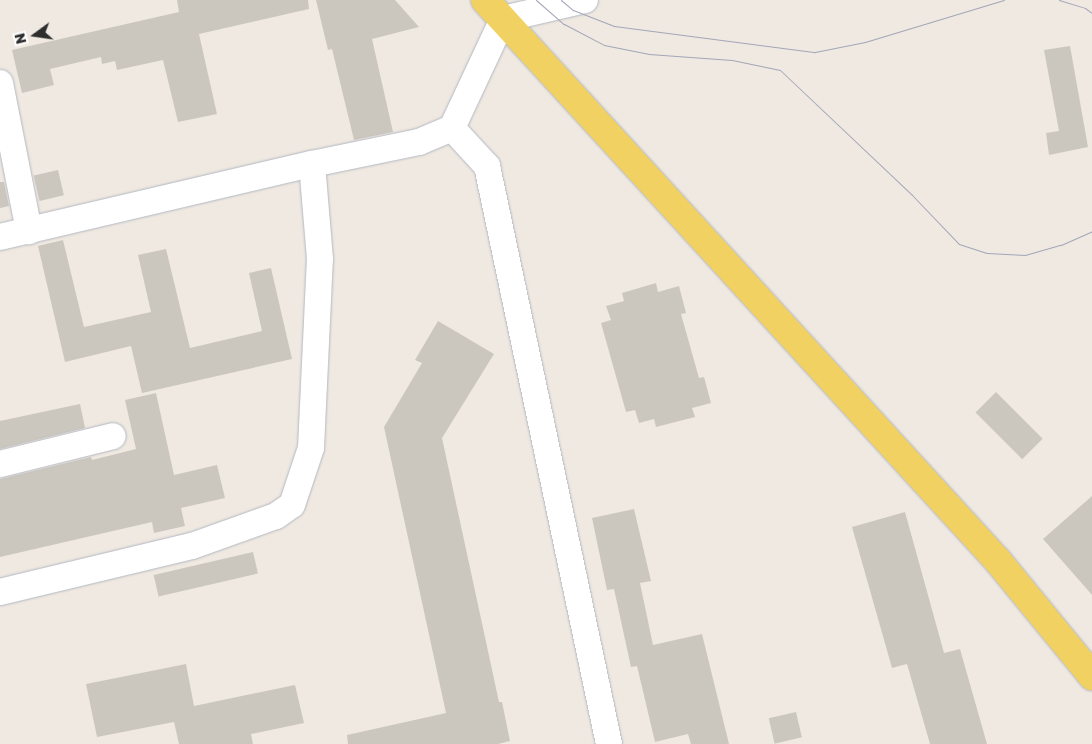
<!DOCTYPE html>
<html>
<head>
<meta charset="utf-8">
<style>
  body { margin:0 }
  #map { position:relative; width:1092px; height:744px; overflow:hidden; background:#efe9e1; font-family:"Golos Text",sans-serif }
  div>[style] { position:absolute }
  .building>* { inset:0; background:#cbc7bf; transform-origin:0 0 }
  .roads { filter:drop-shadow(0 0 1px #b4b7c1) drop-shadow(0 0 1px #b4b7c1) }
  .minor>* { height:26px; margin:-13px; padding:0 13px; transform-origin:13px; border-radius:13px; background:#fff }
  .major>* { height:28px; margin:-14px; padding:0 14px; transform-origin:14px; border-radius:14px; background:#f2d163 }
  .tram>* { height:1px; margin:-0.5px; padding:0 0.5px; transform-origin:0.5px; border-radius:0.5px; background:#a3a6b8 }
  span { translate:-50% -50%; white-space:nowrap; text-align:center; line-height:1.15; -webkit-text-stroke:4.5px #fff; paint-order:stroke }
  .north { position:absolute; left:10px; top:10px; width:50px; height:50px; -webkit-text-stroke:4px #fff; paint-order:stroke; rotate:256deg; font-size:14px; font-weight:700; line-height:20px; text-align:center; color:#2e2e2e }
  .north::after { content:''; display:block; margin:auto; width:18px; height:22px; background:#2e2e2e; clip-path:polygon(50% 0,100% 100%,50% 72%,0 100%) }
</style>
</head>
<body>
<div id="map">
  <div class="building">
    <div style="clip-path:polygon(177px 0,308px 0,309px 9px,199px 34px,217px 114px,178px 122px,163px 60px,117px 70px,115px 61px,102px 64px,101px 57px,50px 69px,54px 85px,22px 93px,12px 50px,179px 12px)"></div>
    <div style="clip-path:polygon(316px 0,395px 0,419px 27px,372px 39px,393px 132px,354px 140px,332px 49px,328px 50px)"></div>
    <div style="clip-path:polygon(1070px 46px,1088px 147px,1049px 155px,1046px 133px,1059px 131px,1044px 50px)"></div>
    <div style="left:58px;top:170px;width:26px;height:25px;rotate:77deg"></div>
    <div style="clip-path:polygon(0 182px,4px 182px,9px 206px,0 208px)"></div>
    <div style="clip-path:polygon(63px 240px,84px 327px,151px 312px,138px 255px,166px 249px,190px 348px,262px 331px,249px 273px,271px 268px,292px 359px,142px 393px,131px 346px,65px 362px,38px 246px)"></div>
    <div style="clip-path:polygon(656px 283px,658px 292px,679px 286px,686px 313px,681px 314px,699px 378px,704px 377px,711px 403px,692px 408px,695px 417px,656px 427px,654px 419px,639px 423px,635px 410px,626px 412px,601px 323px,611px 320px,606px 306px,624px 301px,622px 293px)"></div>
    <div style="clip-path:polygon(438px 321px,494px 354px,442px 438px,499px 702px,502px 702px,510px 741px,498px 744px,348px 744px,347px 735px,446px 713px,384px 427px,422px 363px,415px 360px)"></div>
    <div style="left:996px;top:392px;width:66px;height:29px;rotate:45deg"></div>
    <div style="clip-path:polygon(156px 393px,174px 475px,217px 465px,225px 498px,181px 508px,185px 526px,154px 533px,152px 522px,0 557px,0 479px,91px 457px,92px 460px,136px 449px,125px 400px)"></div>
    <div style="clip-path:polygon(80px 404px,85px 428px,0 449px,0 421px)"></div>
    <div style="clip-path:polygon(1092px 496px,1092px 595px,1043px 539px)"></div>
    <div style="clip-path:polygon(634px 509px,651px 581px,640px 583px,653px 645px,702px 634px,729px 744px,691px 744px,688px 734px,655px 742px,637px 666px,631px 667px,614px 589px,607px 590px,592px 518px)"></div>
    <div style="clip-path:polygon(905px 512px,944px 653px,960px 649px,987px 744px,930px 744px,907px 664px,892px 668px,852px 527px)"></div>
    <div style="left:253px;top:552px;width:22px;height:102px;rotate:77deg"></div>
    <div style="clip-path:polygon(186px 664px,194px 706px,295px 685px,304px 723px,251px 734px,253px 744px,179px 744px,174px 722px,97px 737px,86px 684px)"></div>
    <div style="left:796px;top:712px;width:26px;height:28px;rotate:77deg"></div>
  </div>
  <div class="roads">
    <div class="minor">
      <div style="left:0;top:83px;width:151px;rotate:78.9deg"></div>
      <div style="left:452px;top:128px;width:52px;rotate:47.4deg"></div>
      <div style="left:487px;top:166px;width:591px;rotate:78.08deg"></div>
      <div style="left:0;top:237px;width:320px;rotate:-13.2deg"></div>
      <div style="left:0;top:464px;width:116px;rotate:-13.9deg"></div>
      <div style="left:0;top:592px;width:197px;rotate:-13.5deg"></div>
      <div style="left:192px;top:546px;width:89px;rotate:-19.7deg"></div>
      <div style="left:276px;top:516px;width:19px;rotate:-35deg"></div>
      <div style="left:292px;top:505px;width:60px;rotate:-71.6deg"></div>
      <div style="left:311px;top:448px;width:189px;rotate:-87.3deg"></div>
      <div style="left:320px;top:259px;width:95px;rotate:-94.8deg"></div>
      <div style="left:312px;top:164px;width:109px;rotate:-11.6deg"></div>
      <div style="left:419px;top:142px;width:36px;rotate:-23deg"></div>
      <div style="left:452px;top:128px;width:120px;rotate:-64.9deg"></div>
      <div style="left:503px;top:19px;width:84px;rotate:-13deg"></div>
    </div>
    <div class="major">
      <div style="left:485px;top:0;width:760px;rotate:47.56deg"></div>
      <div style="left:998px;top:561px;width:149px;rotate:50.7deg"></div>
    </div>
  </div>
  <div class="tram">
    <div style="left:536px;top:0;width:37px;rotate:41deg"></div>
    <div style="left:564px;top:24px;width:45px;rotate:27.7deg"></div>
    <div style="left:604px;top:45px;width:46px;rotate:11.3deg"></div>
    <div style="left:649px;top:54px;width:83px;rotate:4.1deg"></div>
    <div style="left:732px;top:60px;width:49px;rotate:11.8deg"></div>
    <div style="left:780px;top:70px;width:182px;rotate:43.4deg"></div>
    <div style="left:912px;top:195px;width:68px;rotate:46.2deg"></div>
    <div style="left:959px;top:244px;width:29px;rotate:18deg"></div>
    <div style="left:987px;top:253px;width:38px;rotate:3deg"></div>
    <div style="left:1025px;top:255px;width:37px;rotate:-16deg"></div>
    <div style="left:1061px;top:245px;width:34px;rotate:-24deg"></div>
    <div style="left:561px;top:0;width:16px;rotate:40deg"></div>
    <div style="left:573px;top:10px;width:44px;rotate:21.3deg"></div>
    <div style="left:614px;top:26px;width:203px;rotate:7.4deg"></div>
    <div style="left:815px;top:52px;width:51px;rotate:-11.3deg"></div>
    <div style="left:865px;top:42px;width:145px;rotate:-16.8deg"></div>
    <div style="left:1059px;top:0;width:27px;rotate:17deg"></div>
    <div style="left:1085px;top:8px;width:9px;rotate:36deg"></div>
  </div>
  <div class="north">N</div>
</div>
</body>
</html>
